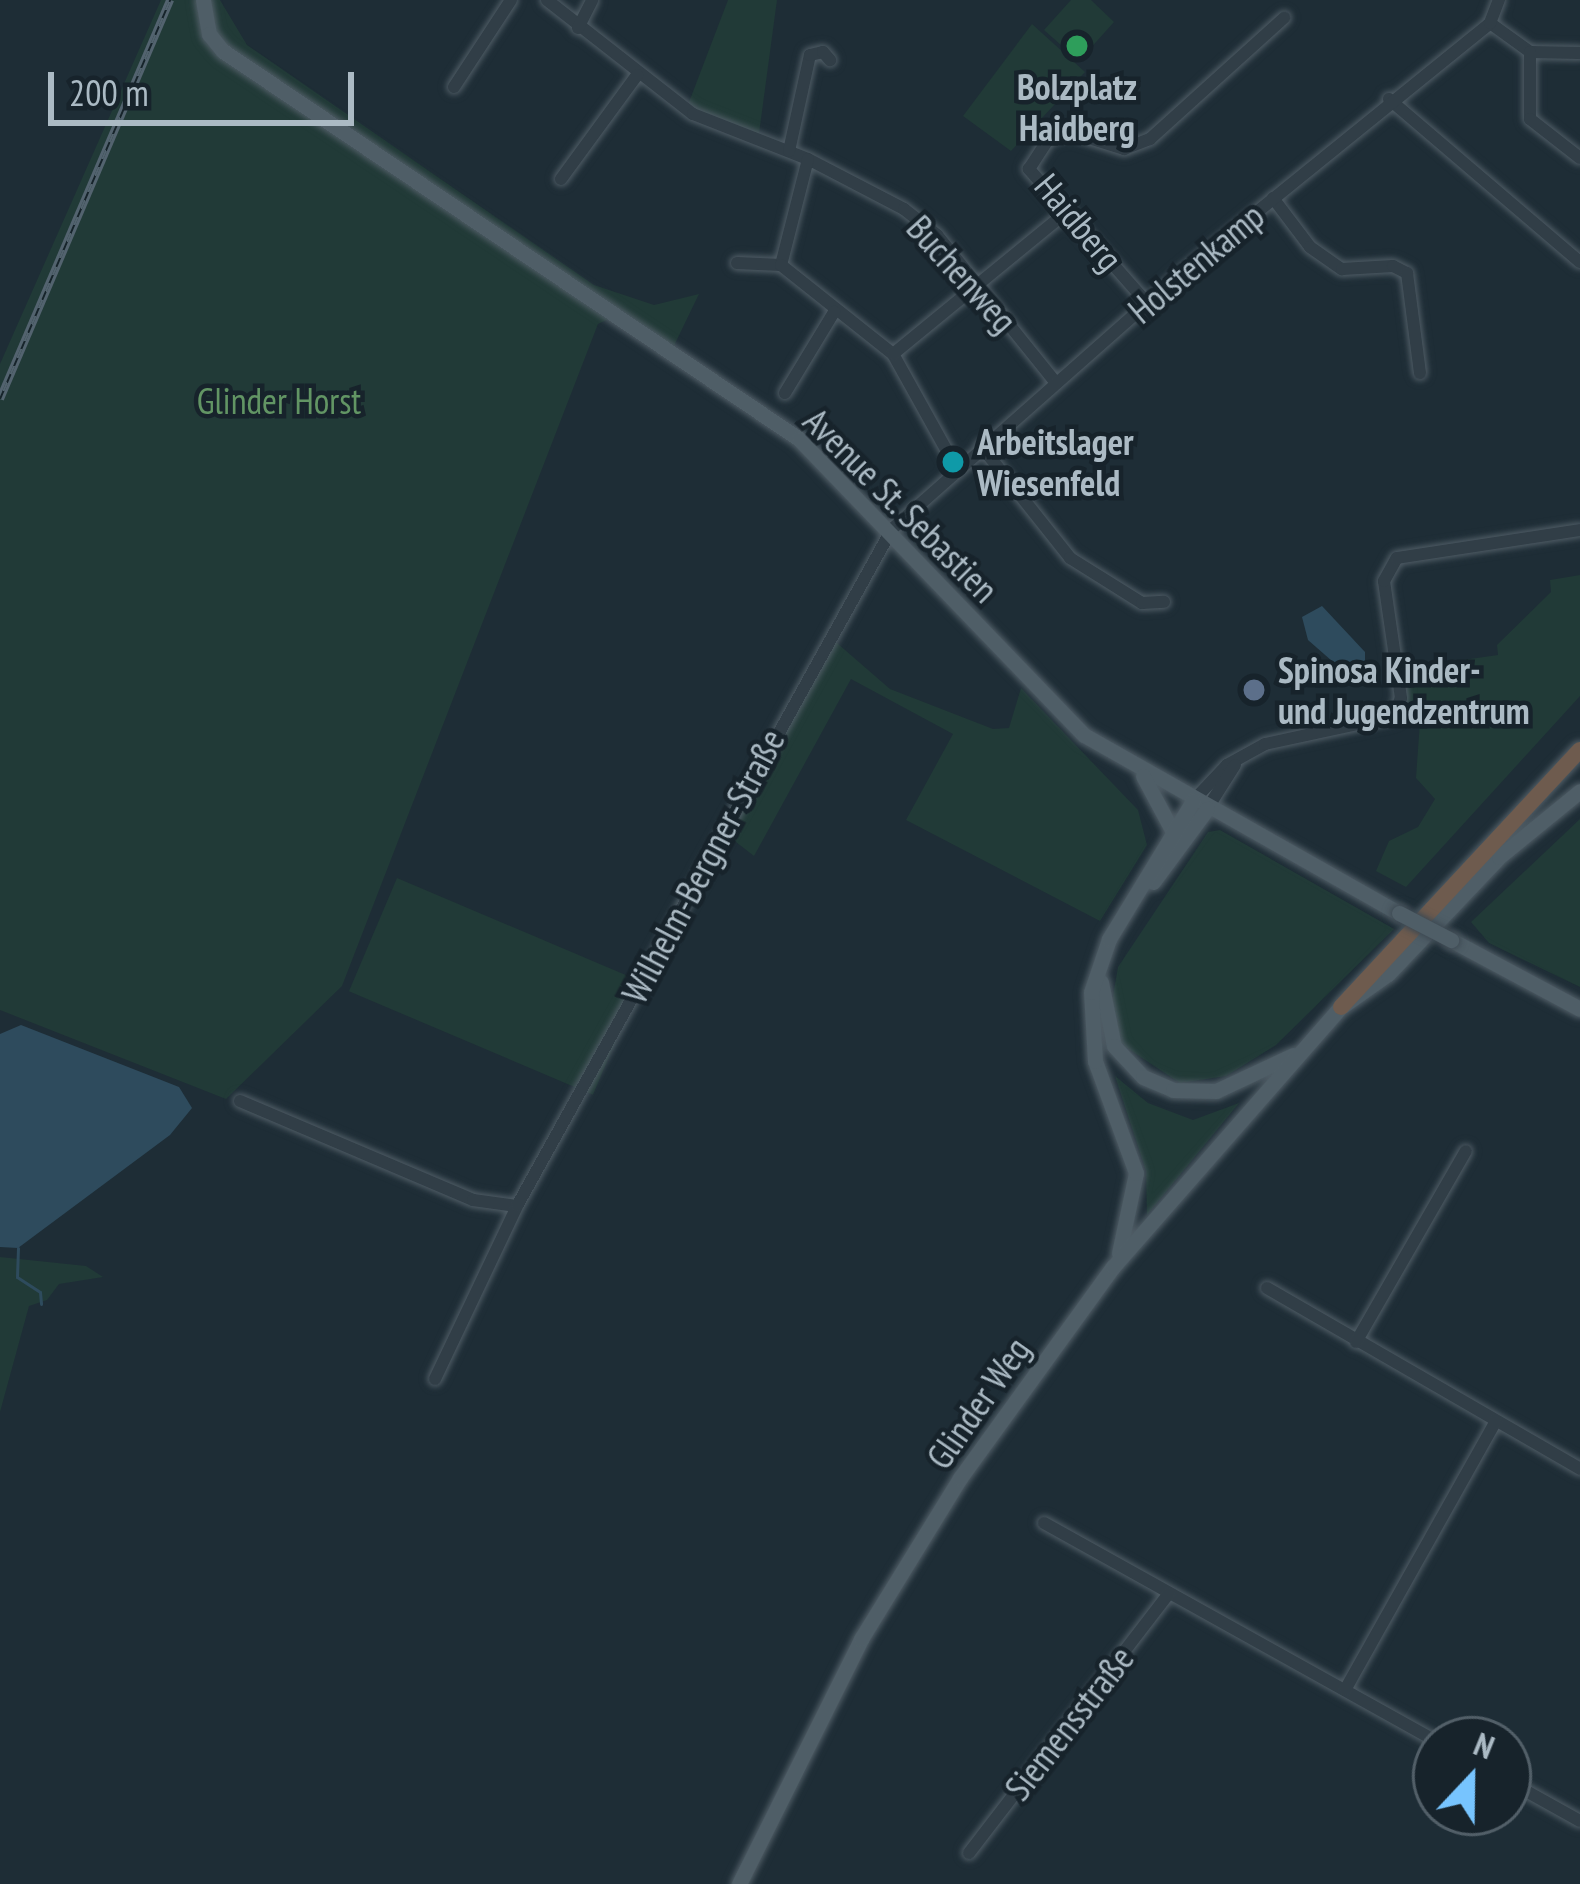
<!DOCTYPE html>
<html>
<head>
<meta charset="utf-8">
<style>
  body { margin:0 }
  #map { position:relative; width:1580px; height:1884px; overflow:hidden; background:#1e2d36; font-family:"PT Sans Narrow",sans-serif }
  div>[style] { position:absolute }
  .green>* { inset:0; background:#213a37; transform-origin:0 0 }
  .water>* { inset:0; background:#2e4b5d }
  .stream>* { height:3px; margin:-1.5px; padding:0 1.5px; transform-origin:1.5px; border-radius:1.5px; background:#2e4b5d }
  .roads { filter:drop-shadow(0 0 3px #4f5c65) drop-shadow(0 0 3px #4f5c65) }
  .minor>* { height:12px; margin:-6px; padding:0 6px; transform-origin:6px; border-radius:6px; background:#313e47 }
  .major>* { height:15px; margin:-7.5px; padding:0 7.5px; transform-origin:7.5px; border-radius:7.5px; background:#4f5e67 }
  .highway>* { height:16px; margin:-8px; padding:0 8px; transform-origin:8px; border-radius:8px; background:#6e5b4e }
  .rail>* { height:8px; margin-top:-4px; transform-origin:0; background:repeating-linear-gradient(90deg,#17232b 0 9px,#53636f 0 18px); box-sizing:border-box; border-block:3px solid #53636f }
  .bridges { filter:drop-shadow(0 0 3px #3e4a53) drop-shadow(0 0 3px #3e4a53) }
  .major-bridge>* { height:15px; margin:-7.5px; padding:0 7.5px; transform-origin:7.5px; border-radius:7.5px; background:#4f5e67 }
  .dots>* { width:33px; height:33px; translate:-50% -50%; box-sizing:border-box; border:6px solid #17232b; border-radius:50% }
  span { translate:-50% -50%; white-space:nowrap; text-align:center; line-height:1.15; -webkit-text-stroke:9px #17232b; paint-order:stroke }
  .poi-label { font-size:36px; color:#abbac4; font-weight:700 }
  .left { translate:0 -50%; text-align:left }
  .street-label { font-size:36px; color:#abbac4 }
  .park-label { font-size:36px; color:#629564 }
  .north { position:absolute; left:1412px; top:1716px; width:120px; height:120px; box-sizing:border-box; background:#17232b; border:3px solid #525f68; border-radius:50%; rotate:22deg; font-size:33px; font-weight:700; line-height:48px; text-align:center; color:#abbac4 }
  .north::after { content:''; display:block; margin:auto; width:42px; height:54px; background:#77c4fe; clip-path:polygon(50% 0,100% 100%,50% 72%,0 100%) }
  .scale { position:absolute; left:48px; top:72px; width:306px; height:54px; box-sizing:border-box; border:6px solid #abbac4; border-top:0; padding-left:15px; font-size:36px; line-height:42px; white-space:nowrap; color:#abbac4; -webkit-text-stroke:9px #17232b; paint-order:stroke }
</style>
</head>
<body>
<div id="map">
  <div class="green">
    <div style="clip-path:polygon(161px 0,220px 0,247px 45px,594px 285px,654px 305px,699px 294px,671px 352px,615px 316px,598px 324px,342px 986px,226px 1099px,0 1010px,0 364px)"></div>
    <div style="clip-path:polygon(728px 0,777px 0,758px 141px,686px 110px)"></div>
    <div style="clip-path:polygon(1071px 0,1091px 0,1114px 22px,1079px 61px,1044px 30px)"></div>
    <div style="clip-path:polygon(1032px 24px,1085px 72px,1011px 151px,963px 116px)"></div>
    <div style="clip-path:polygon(1580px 575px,1580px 696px,1406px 887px,1376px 871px,1389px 841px,1418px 827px,1435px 799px,1416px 778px,1420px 721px,1407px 707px,1406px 668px,1498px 655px,1497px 645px,1551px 592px,1550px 580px)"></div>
    <div style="clip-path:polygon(830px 637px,890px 689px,993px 729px,1009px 728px,1021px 688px,1138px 810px,1147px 845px,1100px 921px,906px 820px,953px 734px,851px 679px,754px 856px,727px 835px)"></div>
    <div style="clip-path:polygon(1580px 819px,1580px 987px,1489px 943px,1471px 922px)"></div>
    <div style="clip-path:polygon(1220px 830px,1394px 929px,1276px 1045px,1226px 1076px,1180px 1083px,1118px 1042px,1111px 1008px,1118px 967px,1208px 832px)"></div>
    <div style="left:397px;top:878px;width:265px;height:123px;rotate:23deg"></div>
    <div style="clip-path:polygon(1115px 1076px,1148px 1103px,1193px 1120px,1239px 1103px,1147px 1215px,1146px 1171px)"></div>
    <div style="clip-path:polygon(0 1257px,86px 1266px,103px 1277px,59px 1284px,47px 1300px,29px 1306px,0 1412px)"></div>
  </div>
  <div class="water">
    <div style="clip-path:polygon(1322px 606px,1365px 652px,1365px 669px,1340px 668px,1308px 640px,1302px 617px)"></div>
    <div style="clip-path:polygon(21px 1025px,179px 1087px,192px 1108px,170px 1135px,18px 1248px,0 1247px,0 1034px)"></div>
  </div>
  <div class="stream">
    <div style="left:18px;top:1248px;width:29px;rotate:92deg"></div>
    <div style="left:17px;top:1277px;width:27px;rotate:33deg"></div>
    <div style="left:40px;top:1292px;width:12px;rotate:85deg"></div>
  </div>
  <div class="roads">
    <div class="minor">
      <div style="left:547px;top:0;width:185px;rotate:38deg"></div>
      <div style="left:693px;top:114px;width:123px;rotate:21.4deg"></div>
      <div style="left:808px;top:159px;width:108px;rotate:27.5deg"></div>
      <div style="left:904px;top:209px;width:42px;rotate:38.2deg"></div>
      <div style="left:937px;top:235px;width:189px;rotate:51.2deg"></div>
      <div style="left:1490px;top:23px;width:49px;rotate:35.9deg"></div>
      <div style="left:1530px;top:52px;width:50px;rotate:1.1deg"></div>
      <div style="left:578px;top:28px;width:31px;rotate:-63deg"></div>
      <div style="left:1530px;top:52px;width:67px;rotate:90deg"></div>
      <div style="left:1530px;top:119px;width:63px;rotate:38deg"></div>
      <div style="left:454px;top:87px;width:104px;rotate:-56.8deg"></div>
      <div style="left:1389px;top:99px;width:251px;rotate:40.5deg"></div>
      <div style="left:789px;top:151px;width:98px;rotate:-77.7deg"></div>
      <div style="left:810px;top:55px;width:13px;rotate:-13deg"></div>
      <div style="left:823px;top:52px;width:11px;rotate:49deg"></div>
      <div style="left:561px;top:179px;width:129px;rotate:-53.8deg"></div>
      <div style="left:1273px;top:198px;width:61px;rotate:52.9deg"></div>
      <div style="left:1310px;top:247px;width:39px;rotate:35deg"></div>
      <div style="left:1342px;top:269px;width:51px;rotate:-3.4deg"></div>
      <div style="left:1393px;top:266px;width:16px;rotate:27deg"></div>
      <div style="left:1407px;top:273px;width:101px;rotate:82.6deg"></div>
      <div style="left:737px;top:263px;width:44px;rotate:2.6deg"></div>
      <div style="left:781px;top:265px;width:109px;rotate:-75.7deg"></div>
      <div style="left:781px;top:265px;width:143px;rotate:38.5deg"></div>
      <div style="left:893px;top:354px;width:129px;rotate:60.9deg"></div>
      <div style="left:1147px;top:303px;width:179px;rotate:-131.4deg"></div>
      <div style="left:1029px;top:169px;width:37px;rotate:-57deg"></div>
      <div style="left:1049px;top:138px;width:22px;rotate:-16deg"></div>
      <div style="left:1070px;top:132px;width:57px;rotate:17.5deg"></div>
      <div style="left:1124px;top:149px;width:28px;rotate:-21deg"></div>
      <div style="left:1150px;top:139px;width:181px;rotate:-42.1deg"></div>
      <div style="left:893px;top:354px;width:227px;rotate:-39.3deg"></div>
      <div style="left:785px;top:393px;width:95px;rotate:-58.8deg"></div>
      <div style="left:981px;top:446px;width:143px;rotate:51.5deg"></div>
      <div style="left:1070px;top:558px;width:85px;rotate:32deg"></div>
      <div style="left:1142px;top:603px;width:22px;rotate:-3deg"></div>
      <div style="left:1193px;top:801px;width:50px;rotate:-46.6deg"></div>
      <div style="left:1227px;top:765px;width:43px;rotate:-28.9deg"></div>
      <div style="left:1265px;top:744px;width:132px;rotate:-12.2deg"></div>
      <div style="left:1394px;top:716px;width:19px;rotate:-69deg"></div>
      <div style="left:1401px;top:698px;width:118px;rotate:-98.3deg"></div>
      <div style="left:1384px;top:581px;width:26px;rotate:-61deg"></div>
      <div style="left:1397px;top:558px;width:185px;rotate:-8.7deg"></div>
      <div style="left:1207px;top:809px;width:52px;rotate:-57.5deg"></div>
      <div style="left:240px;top:1101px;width:253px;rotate:23deg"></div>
      <div style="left:473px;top:1200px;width:44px;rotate:7.8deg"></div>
      <div style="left:1267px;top:1288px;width:362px;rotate:30deg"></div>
      <div style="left:1356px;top:1342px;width:220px;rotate:-60.1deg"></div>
      <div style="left:435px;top:1379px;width:191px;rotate:-64.6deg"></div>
      <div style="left:517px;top:1206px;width:774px;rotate:-61.02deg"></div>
      <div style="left:892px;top:529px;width:382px;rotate:-41.5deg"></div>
      <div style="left:1178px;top:276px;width:402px;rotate:-39deg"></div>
      <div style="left:1490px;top:23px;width:25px;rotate:-69deg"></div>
      <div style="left:1044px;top:1523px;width:449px;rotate:29.1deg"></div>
      <div style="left:1345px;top:1690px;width:308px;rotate:-60.7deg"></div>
      <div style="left:1508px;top:1781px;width:82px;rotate:29.1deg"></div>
      <div style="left:969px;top:1853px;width:328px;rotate:-52.4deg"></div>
    </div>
    <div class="major">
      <div style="left:203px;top:0;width:35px;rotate:80deg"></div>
      <div style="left:209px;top:34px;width:22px;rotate:51deg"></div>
      <div style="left:223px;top:51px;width:694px;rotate:33.96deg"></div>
      <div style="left:799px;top:439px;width:411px;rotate:46.1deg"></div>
      <div style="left:1084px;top:735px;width:362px;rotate:29.5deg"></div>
      <div style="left:1143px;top:776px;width:61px;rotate:61.8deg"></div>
      <div style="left:1153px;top:882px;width:91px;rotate:-53.5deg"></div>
      <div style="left:1451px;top:940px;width:146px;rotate:28.1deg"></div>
      <div style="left:1101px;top:982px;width:65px;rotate:78.5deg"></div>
      <div style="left:1114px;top:1046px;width:42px;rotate:46.9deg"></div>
      <div style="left:1143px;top:1077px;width:33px;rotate:23deg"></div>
      <div style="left:1173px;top:1090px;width:43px;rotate:1.3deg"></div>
      <div style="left:1216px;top:1091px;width:85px;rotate:-25.1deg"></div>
      <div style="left:1119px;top:1253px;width:82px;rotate:-78deg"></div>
      <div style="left:1136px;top:1173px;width:119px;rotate:-110.1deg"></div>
      <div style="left:1095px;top:1061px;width:69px;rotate:-93.3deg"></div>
      <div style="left:1091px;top:992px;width:56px;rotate:-71.2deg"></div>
      <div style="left:1109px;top:939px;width:162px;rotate:-58.7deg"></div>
      <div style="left:739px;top:1884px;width:274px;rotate:-63.5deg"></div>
      <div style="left:861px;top:1639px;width:189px;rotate:-58.4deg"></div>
      <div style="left:960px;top:1478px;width:261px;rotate:-54.1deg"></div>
      <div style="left:1113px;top:1267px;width:346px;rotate:-48.8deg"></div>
      <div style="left:1341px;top:1007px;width:57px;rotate:-35.1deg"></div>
      <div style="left:1388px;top:974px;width:161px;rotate:-46.5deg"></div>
      <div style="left:1499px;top:857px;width:104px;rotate:-39.2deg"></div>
    </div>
    <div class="highway">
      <div style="left:1341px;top:1007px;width:351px;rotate:-47.1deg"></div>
    </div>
  </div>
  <div class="rail">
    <div style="left:0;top:399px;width:434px;rotate:-66.9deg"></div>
  </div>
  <div class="bridges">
    <div class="major-bridge">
      <div style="left:1399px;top:913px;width:59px;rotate:27.4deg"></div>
    </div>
  </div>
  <div class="dots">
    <div style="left:1077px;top:46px;background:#2e9e5b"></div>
    <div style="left:953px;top:462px;background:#0f9aa8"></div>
    <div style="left:1254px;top:690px;background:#5c6f8a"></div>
  </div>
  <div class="poi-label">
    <span style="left:1077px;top:107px">Bolzplatz<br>Haidberg</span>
    <span class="left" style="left:977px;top:462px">Arbeitslager<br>Wiesenfeld</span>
    <span class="left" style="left:1278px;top:690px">Spinosa Kinder-<br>und Jugendzentrum</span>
  </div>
  <div class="street-label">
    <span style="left:1079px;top:222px;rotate:50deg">Haidberg</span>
    <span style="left:1196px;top:263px;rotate:-40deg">Holstenkamp</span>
    <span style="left:962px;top:274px;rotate:48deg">Buchenweg</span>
    <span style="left:901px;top:505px;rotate:45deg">Avenue St. Sebastien</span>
    <span style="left:703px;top:866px;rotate:-62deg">Wilhelm-Bergner-Straße</span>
    <span style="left:978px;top:1403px;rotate:-55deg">Glinder Weg</span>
    <span style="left:1069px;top:1723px;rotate:-52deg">Siemensstraße</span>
  </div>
  <div class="park-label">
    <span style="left:279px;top:401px">Glinder Horst</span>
  </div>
  <div class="north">N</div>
  <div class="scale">200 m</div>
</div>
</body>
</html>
